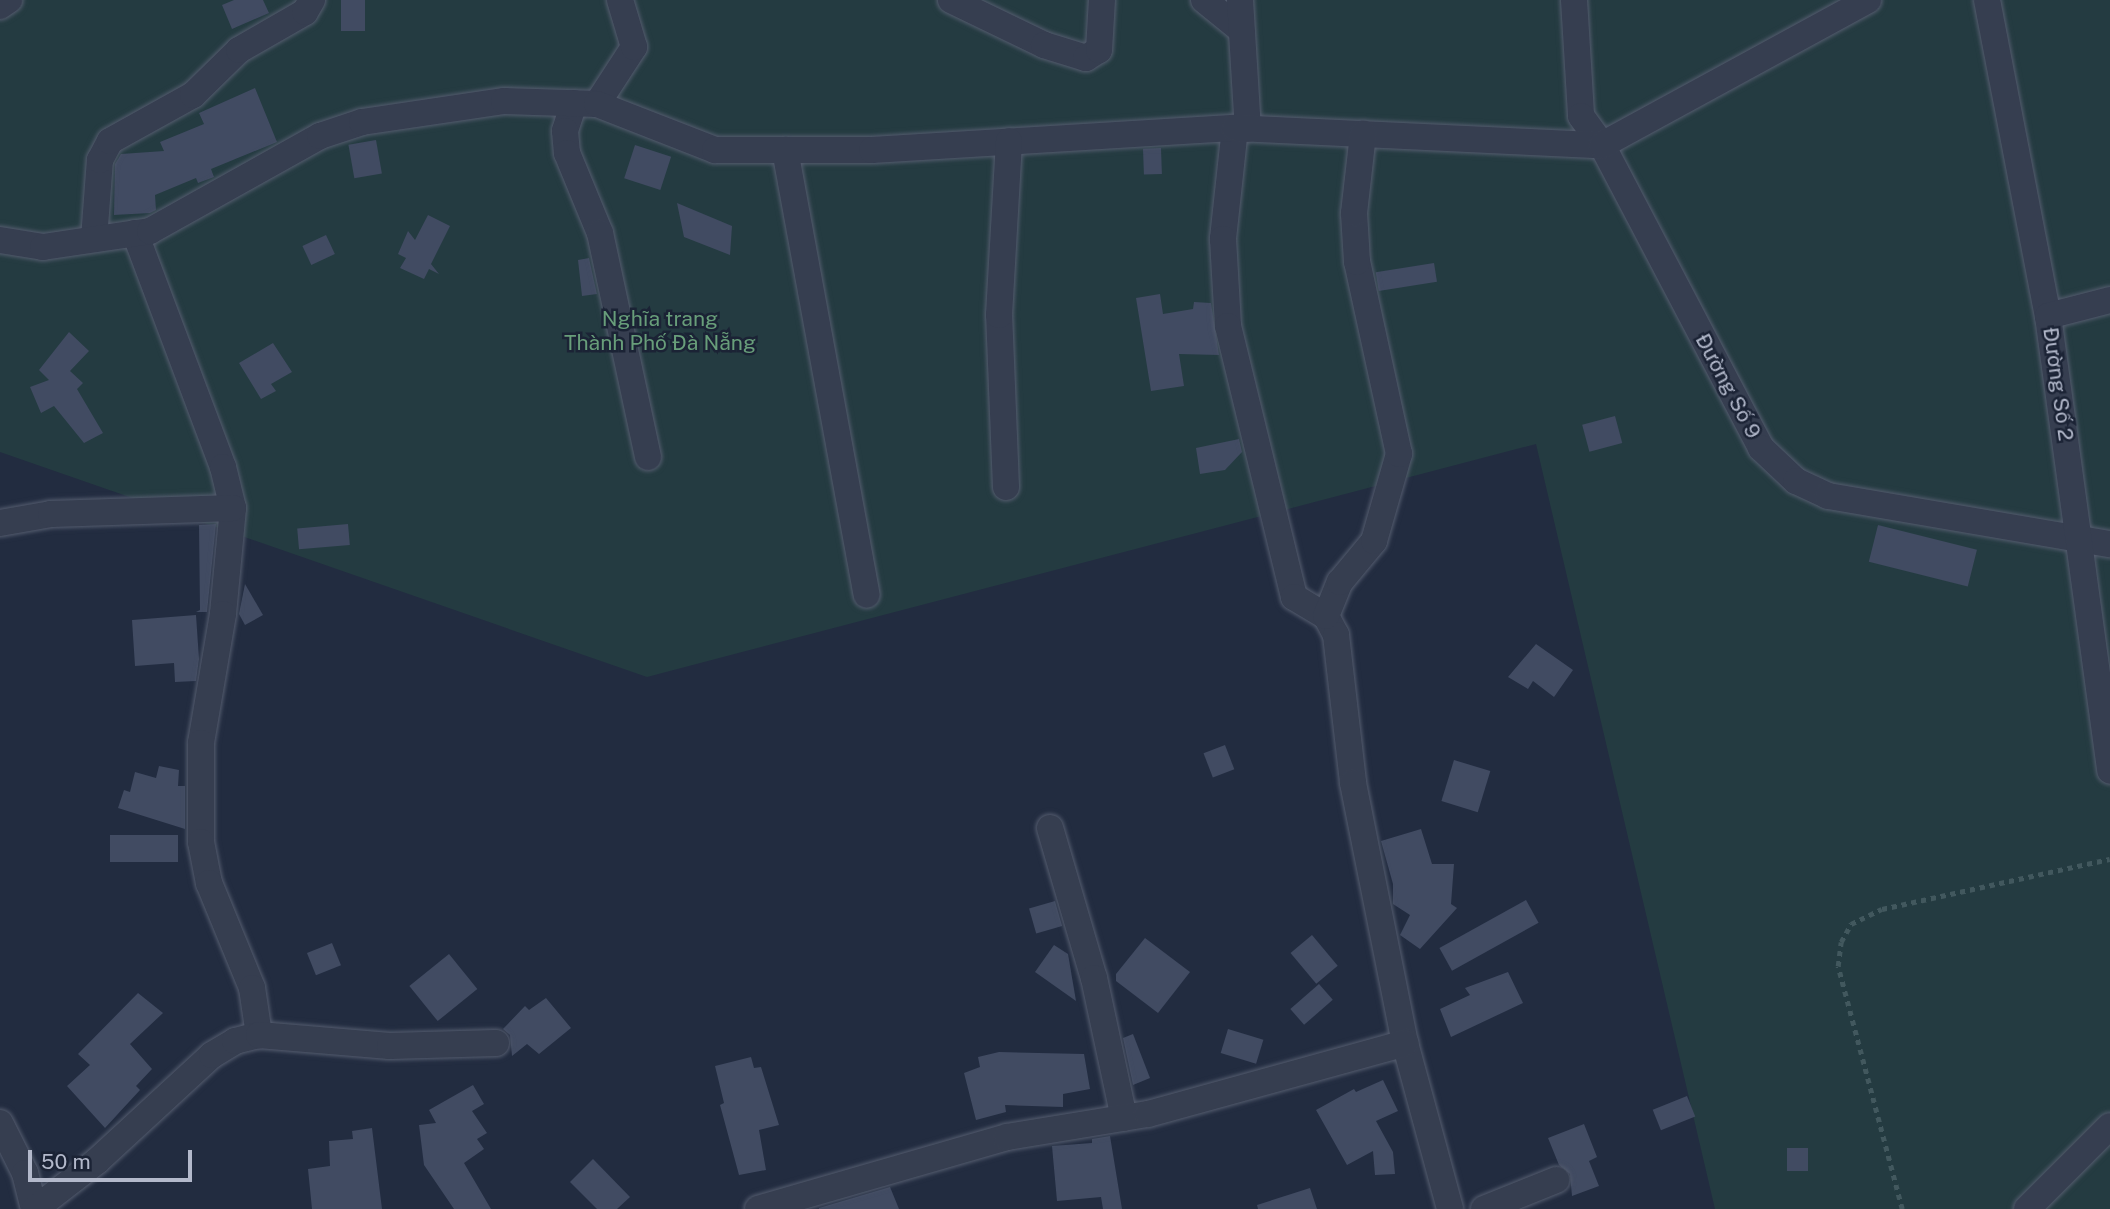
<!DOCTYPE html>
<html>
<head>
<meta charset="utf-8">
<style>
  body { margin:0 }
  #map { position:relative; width:2110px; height:1209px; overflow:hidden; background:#222c40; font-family:"Public Sans",sans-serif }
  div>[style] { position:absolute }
  .green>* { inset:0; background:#243b41 }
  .building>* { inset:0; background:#414b62; transform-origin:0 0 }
  .path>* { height:4.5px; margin-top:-2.25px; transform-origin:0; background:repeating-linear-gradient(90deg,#42585e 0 5px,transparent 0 10px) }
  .roads { filter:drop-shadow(0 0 2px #545c6e) drop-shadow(0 0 2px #545c6e) }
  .minor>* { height:26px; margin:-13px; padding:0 13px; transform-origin:13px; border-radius:13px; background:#363e50 }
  span { translate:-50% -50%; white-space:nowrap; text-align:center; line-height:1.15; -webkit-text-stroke:5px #1b2335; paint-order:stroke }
  .park-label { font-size:21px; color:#689e7a }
  .street-label { font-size:21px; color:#b3b9cb }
  .scale { position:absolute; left:28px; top:1150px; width:164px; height:32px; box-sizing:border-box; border:4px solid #b3b9cb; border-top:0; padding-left:9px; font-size:21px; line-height:24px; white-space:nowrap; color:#b3b9cb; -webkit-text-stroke:5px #1b2335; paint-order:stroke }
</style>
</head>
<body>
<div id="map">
  <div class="green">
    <div style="clip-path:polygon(0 0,2110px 0,2110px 1209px,1715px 1209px,1536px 444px,647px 677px,0 452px)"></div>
  </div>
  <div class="building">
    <div style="clip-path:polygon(234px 0,263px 0,269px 13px,232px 29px,222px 5px)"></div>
    <div style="left:341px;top:0;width:24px;height:31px"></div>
    <div style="clip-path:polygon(255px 88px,277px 142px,211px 169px,214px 177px,198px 183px,196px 178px,155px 195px,156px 210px,150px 213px,114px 215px,115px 164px,121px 154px,164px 151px,160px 142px,204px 124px,199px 113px)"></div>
    <div style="left:376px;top:140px;width:34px;height:28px;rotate:80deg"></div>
    <div style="left:635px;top:145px;width:38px;height:35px;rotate:18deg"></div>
    <div style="left:1161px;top:148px;width:26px;height:18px;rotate:88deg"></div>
    <div style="clip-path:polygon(677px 203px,732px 226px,730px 255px,684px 237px)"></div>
    <div style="clip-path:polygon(428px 215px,450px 226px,431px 264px,439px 274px,429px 269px,424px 279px,400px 268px,406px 258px,398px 254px,408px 231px,415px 240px)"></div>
    <div style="left:326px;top:235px;width:21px;height:26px;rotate:65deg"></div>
    <div style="clip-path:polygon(589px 258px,597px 294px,582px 296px,578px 260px)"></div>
    <div style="left:1434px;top:263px;width:19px;height:59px;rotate:81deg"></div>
    <div style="clip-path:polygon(1160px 294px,1163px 314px,1193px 309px,1194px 302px,1211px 303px,1219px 355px,1179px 354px,1184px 386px,1151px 391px,1136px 298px)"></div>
    <div style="clip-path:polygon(69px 332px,89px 351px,70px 371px,83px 383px,77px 389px,103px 433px,84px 443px,54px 406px,41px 413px,30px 387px,49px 380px,39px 370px)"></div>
    <div style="clip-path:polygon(273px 343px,292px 372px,271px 384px,276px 391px,261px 399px,239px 363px)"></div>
    <div style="left:1615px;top:416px;width:28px;height:34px;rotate:75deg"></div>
    <div style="clip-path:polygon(1239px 439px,1242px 452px,1225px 470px,1200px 474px,1196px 448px)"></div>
    <div style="clip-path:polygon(216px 524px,207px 612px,196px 612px,200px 610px,199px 525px)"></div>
    <div style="left:348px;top:524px;width:21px;height:51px;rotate:85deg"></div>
    <div style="left:1878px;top:525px;width:102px;height:38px;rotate:14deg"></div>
    <div style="clip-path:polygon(245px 584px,263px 615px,245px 625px,239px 614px)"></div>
    <div style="clip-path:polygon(196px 615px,199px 659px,196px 681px,175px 682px,174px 663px,135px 666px,132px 620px)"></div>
    <div style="clip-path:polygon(1536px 644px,1573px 670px,1554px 697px,1533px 681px,1528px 689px,1508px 677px)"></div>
    <div style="left:1225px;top:745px;width:26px;height:23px;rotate:69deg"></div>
    <div style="left:1454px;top:760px;width:38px;height:43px;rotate:17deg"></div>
    <div style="clip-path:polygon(159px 766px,179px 770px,178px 786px,185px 786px,185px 829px,118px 808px,124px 790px,130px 792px,135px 772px,156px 778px)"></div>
    <div style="clip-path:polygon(1421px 829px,1432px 864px,1454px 864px,1451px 904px,1457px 908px,1420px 949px,1400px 935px,1410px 915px,1393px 904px,1393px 884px,1381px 841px)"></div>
    <div style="left:110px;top:835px;width:68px;height:27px"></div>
    <div style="left:1526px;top:900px;width:26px;height:99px;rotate:61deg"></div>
    <div style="left:1055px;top:901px;width:26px;height:27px;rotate:74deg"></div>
    <div style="left:1312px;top:935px;width:40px;height:28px;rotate:50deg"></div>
    <div style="clip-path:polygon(1145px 938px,1190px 972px,1158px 1013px,1116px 981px,1116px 974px)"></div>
    <div style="left:332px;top:943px;width:24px;height:27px;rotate:68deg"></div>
    <div style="clip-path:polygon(1054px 945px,1068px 954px,1076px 1001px,1035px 972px)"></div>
    <div style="left:449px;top:954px;width:45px;height:51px;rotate:51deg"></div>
    <div style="clip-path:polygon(1508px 972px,1523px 1003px,1451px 1037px,1440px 1009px,1470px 995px,1465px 988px)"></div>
    <div style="left:1319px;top:984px;width:21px;height:38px;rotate:49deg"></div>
    <div style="clip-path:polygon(138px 993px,163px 1013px,130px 1044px,152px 1069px,136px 1086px,140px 1090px,105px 1128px,67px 1086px,90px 1065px,78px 1054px)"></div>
    <div style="clip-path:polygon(546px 998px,571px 1028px,539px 1054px,527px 1044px,512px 1056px,510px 1035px,503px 1029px,525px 1006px,529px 1010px)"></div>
    <div style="left:1228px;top:1029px;width:37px;height:25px;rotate:17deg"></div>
    <div style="clip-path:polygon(1133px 1034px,1150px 1078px,1133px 1085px,1123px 1038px)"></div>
    <div style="clip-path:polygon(999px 1052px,1084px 1054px,1090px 1089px,1063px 1094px,1063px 1107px,1005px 1105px,1006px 1112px,976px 1120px,964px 1073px,980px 1067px,978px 1057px)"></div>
    <div style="clip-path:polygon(751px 1057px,754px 1068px,761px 1067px,779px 1125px,759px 1130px,766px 1170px,739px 1175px,720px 1105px,724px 1103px,715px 1066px)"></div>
    <div style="clip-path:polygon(1383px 1080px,1398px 1111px,1376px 1121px,1393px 1152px,1395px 1174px,1375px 1175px,1373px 1151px,1347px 1165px,1316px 1110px,1354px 1089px,1356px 1092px)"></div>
    <div style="clip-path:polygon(473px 1085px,484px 1104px,472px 1111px,487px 1133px,477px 1139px,484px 1149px,464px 1163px,491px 1209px,454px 1209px,424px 1165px,419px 1125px,436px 1123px,429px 1110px)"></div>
    <div style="left:1687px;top:1096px;width:22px;height:37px;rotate:68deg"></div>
    <div style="clip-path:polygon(1584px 1124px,1597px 1157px,1589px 1161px,1599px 1186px,1572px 1196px,1570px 1174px,1559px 1165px,1548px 1138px)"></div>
    <div style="clip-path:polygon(372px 1128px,382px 1209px,312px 1209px,308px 1169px,330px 1166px,329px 1141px,353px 1139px,352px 1131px)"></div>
    <div style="clip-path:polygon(1110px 1136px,1122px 1209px,1103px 1209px,1101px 1197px,1057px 1201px,1052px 1146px,1092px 1143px,1092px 1139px)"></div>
    <div style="left:1808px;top:1148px;width:23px;height:21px;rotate:90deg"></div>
    <div style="clip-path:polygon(593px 1159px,630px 1197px,617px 1209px,597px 1209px,570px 1182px)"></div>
    <div style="clip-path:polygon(890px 1187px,899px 1209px,819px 1209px,819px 1208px)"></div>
    <div style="clip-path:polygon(1310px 1188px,1317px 1209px,1258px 1209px,1257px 1205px)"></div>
  </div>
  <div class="path">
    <div style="left:1902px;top:1209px;width:251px;rotate:-104.8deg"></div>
    <div style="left:1838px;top:966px;width:24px;rotate:-83deg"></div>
    <div style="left:1841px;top:942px;width:21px;rotate:-61deg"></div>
    <div style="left:1851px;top:924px;width:34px;rotate:-26deg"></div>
    <div style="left:1882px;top:909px;width:233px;rotate:-12.4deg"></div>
  </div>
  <div class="roads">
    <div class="minor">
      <div style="left:951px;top:0;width:103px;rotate:25.8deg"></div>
      <div style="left:1044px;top:45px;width:44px;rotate:17.2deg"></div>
      <div style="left:1086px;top:58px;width:15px;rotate:-32deg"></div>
      <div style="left:1099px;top:50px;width:50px;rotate:-86.6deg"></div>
      <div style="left:1204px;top:0;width:48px;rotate:39deg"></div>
      <div style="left:1240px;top:0;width:129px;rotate:86.5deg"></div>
      <div style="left:1574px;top:0;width:116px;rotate:86.5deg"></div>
      <div style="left:1581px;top:116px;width:36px;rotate:54deg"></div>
      <div style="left:1602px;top:145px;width:342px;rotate:62.3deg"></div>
      <div style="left:1761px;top:448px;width:48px;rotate:43.3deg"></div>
      <div style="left:1796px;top:481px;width:35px;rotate:25deg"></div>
      <div style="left:1828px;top:496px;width:286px;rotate:9.7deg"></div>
      <div style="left:1987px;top:0;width:322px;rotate:79.1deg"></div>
      <div style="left:2048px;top:316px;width:459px;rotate:82.2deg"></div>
      <div style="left:0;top:6px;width:11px;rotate:-34deg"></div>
      <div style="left:574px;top:103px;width:29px;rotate:108deg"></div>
      <div style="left:565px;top:131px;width:22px;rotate:85deg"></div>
      <div style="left:567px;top:153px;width:87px;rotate:67.6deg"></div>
      <div style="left:600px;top:233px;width:229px;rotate:77.9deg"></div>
      <div style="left:597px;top:104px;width:68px;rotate:-57deg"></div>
      <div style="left:634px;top:47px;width:49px;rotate:-106.6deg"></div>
      <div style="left:1235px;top:128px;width:112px;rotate:96.2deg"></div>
      <div style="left:1223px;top:239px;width:87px;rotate:86.7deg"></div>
      <div style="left:1228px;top:326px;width:279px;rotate:76.3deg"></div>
      <div style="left:1294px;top:597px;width:37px;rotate:31deg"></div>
      <div style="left:1326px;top:616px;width:21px;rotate:62deg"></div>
      <div style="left:1336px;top:635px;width:149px;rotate:83.4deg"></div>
      <div style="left:1353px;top:783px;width:265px;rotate:78.7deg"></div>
      <div style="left:1405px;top:1043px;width:172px;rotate:74.8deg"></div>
      <div style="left:785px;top:150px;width:452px;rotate:79.6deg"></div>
      <div style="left:135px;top:233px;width:250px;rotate:69.4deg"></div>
      <div style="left:223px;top:467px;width:42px;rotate:76.3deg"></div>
      <div style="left:233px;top:508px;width:106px;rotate:95.4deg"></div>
      <div style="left:223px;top:614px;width:131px;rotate:99.7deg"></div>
      <div style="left:201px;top:743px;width:99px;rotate:90deg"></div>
      <div style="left:201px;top:842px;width:42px;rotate:79deg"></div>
      <div style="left:209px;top:883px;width:113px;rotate:67.7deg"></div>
      <div style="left:252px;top:988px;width:48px;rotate:81.5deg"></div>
      <div style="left:94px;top:239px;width:79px;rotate:-85.7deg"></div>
      <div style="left:100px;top:160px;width:21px;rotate:-62deg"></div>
      <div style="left:110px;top:141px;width:95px;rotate:-29deg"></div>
      <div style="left:193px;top:95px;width:64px;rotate:-44.4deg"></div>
      <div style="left:239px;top:50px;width:76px;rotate:-29.9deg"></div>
      <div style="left:305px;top:12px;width:14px;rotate:-60deg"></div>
      <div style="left:0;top:240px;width:44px;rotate:9.2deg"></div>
      <div style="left:43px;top:247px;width:108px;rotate:-8.5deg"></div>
      <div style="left:150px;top:231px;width:195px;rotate:-29.2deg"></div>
      <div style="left:320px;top:136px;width:44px;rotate:-18.4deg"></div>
      <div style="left:362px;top:122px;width:144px;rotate:-8.4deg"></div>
      <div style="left:504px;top:101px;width:93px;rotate:1.8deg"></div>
      <div style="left:597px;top:104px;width:127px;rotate:21.3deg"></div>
      <div style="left:715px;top:150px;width:157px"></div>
      <div style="left:872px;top:150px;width:364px;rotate:-3.5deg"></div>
      <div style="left:1235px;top:128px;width:367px;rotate:2.7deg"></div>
      <div style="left:1602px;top:145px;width:303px;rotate:-28.6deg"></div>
      <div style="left:2048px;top:316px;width:64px;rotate:-14.5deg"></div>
      <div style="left:1006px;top:487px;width:172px;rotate:-92.3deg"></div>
      <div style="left:999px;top:315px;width:174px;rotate:-86.7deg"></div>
      <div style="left:0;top:523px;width:52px;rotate:-10deg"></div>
      <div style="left:51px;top:514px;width:182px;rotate:-1.9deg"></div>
      <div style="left:1326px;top:616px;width:37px;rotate:-68deg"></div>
      <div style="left:1340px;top:582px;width:53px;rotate:-50.3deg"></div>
      <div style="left:1374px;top:541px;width:91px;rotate:-74deg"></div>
      <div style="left:1399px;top:454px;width:197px;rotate:-102.3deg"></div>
      <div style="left:1357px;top:262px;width:49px;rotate:-93.5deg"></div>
      <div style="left:1354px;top:213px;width:80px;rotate:-83.5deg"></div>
      <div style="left:1050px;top:828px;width:156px;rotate:73.7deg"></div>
      <div style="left:1094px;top:978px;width:143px;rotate:77.9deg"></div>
      <div style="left:0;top:1123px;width:56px;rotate:63.4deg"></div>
      <div style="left:25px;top:1173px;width:37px;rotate:76deg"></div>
      <div style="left:35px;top:1209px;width:78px;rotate:-37.7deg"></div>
      <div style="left:97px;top:1161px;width:156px;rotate:-42.7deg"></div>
      <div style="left:212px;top:1055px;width:27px;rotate:-31deg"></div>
      <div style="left:235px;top:1041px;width:25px;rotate:-14deg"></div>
      <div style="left:259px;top:1035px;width:131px;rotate:4.8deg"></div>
      <div style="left:390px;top:1046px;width:106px;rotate:-1.6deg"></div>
      <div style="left:758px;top:1209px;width:259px;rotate:-16.1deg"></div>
      <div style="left:1007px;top:1137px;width:143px;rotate:-9.3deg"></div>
      <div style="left:1148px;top:1114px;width:267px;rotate:-15.4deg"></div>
      <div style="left:1484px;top:1209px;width:78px;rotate:-21.9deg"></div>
      <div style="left:2027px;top:1209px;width:117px;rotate:-45deg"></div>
    </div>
  </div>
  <div class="park-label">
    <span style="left:660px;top:331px">Nghĩa trang<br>Thành Phố Đà Nẵng</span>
  </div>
  <div class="street-label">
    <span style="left:2058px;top:384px;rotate:82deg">Đường Số 2</span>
    <span style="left:1728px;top:386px;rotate:62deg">Đường Số 9</span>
  </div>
  <div class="scale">50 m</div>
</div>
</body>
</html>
